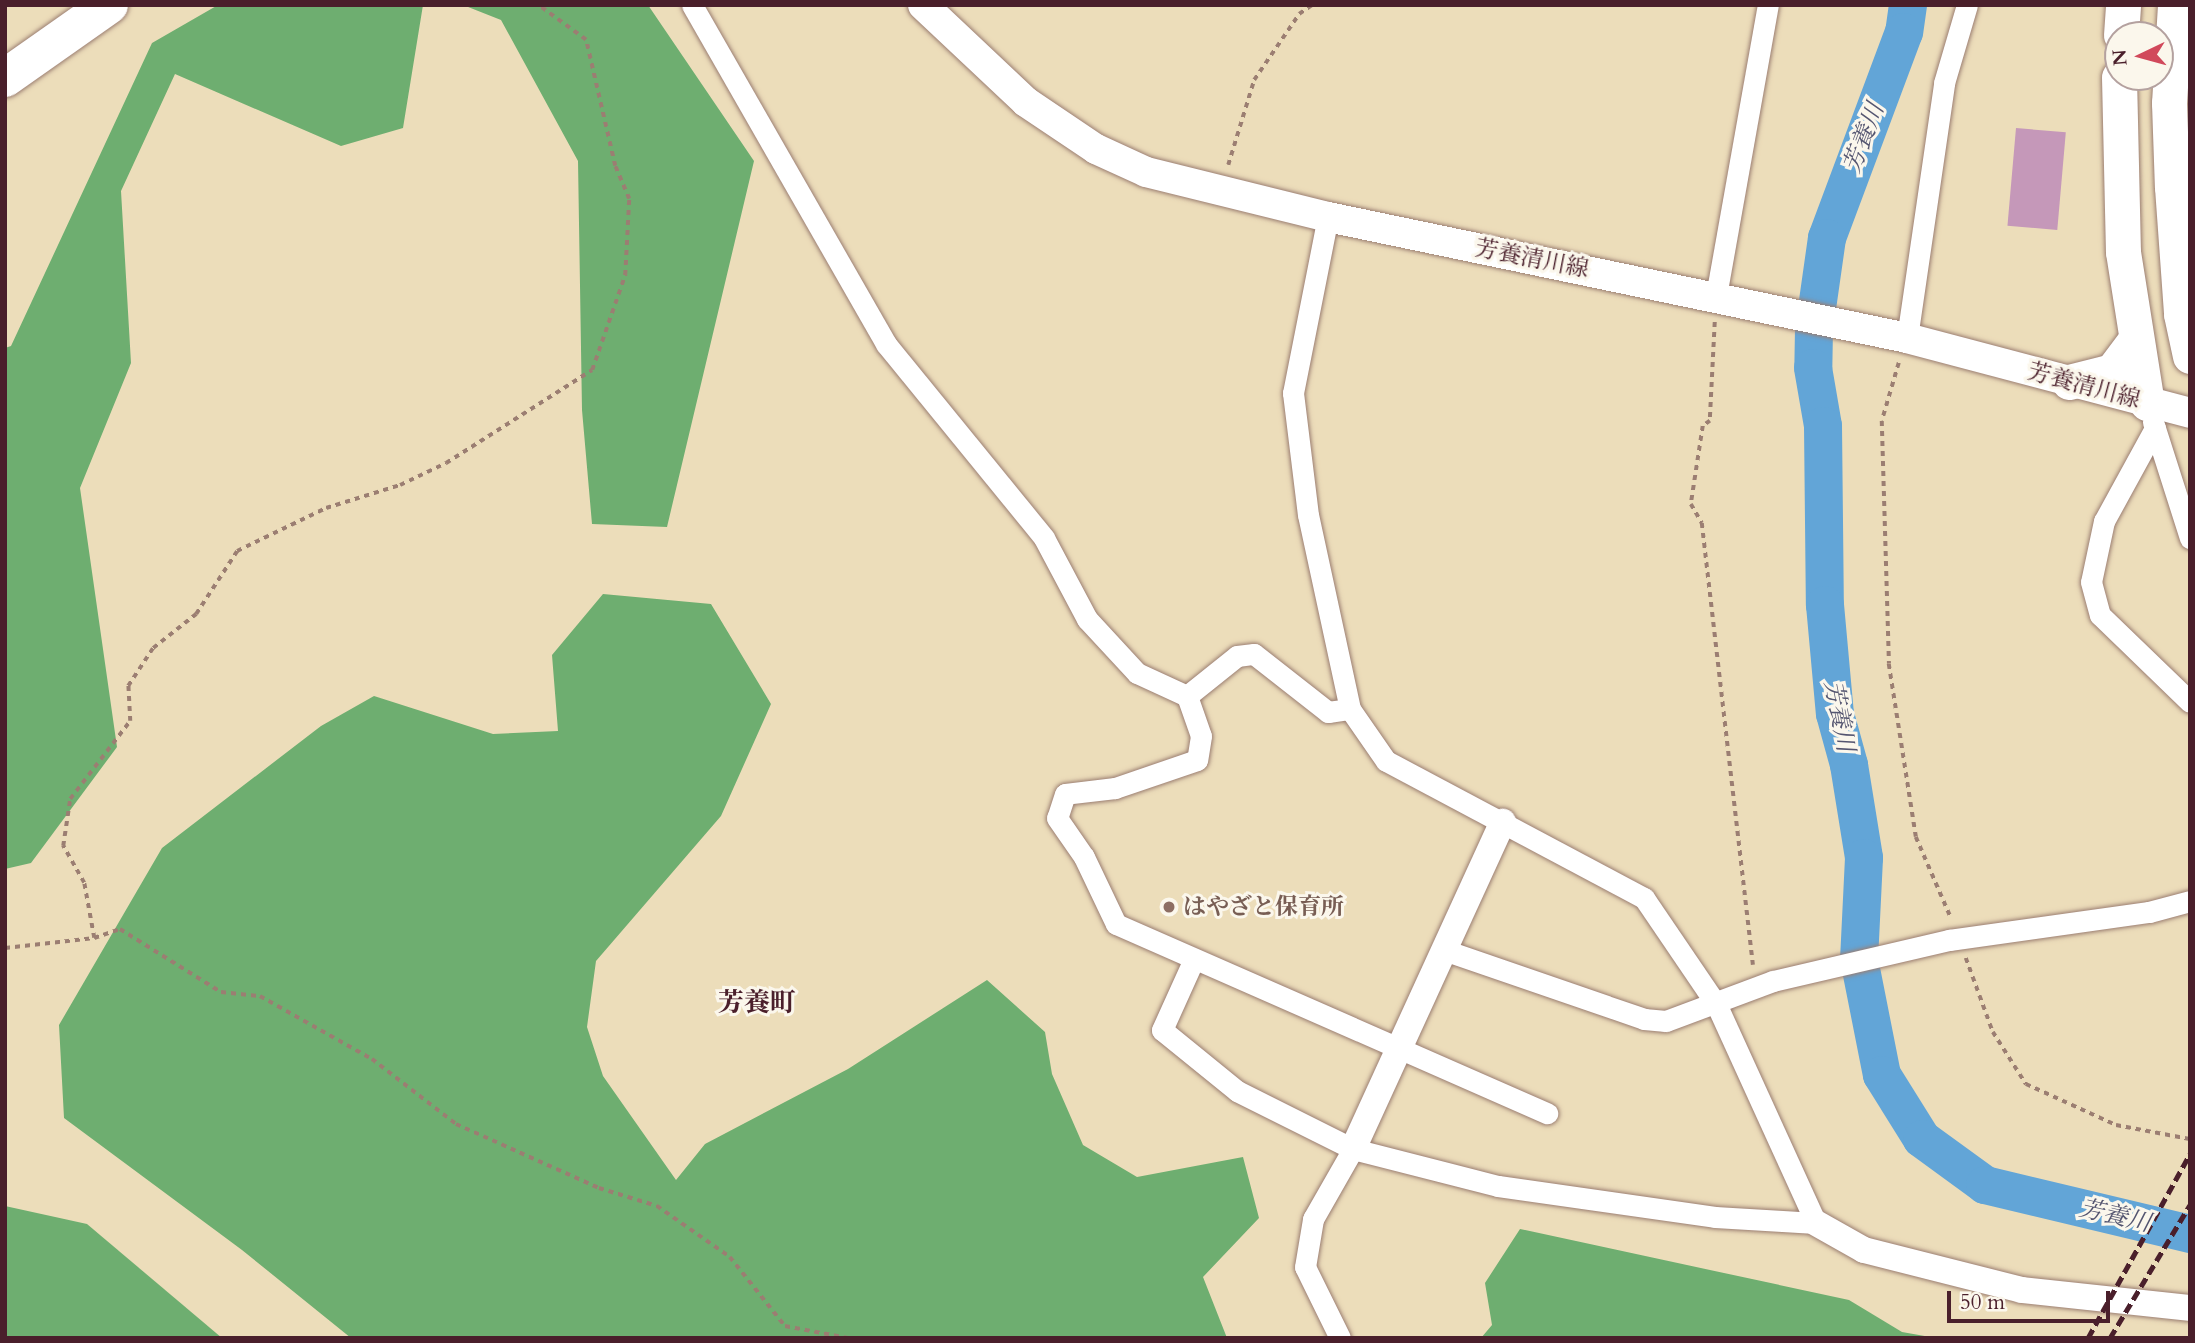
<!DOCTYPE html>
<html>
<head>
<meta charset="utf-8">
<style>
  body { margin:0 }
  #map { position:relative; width:2195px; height:1343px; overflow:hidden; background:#ecddba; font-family:Cardo,"Noto Serif JP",serif }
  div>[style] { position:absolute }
  .forest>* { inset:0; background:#6eae70 }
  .river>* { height:38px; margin:-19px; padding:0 19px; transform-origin:19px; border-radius:19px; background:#62a5d7 }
  .building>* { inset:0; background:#c598b9; transform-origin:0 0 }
  .path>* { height:3.5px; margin-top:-1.75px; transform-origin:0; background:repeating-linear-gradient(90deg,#9b7e72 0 5px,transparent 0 10px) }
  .roads { filter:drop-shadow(0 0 2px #9b7e72) drop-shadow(0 0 2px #9b7e72) }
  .minor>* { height:21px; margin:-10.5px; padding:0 10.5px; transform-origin:10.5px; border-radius:10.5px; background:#fff }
  .tertiary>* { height:26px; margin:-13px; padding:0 13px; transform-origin:13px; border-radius:13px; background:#fff }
  .secondary>* { height:30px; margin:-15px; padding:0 15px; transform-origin:15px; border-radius:15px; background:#fff }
  .trunk>* { height:35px; margin:-17.5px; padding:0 17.5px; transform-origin:17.5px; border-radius:17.5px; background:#fff }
  .motorway>* { height:38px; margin:-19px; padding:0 19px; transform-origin:19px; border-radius:19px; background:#fff }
  .rail>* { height:5px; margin-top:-2.5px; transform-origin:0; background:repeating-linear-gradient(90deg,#4a1f2b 0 10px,transparent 0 15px) }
  .dots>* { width:19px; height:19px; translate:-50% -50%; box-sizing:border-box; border:4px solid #fbf7ec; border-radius:50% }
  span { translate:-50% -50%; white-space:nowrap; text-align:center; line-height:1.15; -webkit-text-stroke:6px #fbf7ec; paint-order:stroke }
  .street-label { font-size:23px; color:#4a1f2b }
  .education-label { font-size:23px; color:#785e54; font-weight:700 }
  .left { translate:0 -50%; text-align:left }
  .water-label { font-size:24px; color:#545570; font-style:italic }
  .quarter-label { font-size:26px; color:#4a1f2b; font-weight:700 }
  .frame { position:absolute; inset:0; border:7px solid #4a1f2b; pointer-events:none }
  .north { position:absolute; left:2104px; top:21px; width:70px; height:70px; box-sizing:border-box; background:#fbf7ec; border:2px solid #b4a19f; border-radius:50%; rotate:265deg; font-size:19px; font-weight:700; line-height:28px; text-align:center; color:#4a1f2b }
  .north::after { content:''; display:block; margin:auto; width:24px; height:32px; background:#d1495b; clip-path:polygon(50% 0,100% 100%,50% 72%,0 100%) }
  .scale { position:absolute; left:1947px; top:1291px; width:163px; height:32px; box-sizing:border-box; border:4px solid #4a1f2b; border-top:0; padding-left:9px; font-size:21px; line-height:24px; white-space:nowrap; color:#4a1f2b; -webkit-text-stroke:5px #fbf7ec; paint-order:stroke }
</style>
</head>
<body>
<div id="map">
  <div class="forest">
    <div style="clip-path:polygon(218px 5px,423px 5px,403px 128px,341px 146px,175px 74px,121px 191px,131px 363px,80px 488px,117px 747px,31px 863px,5px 869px,5px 348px,11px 346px,152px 43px)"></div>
    <div style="clip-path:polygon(463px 5px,648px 5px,754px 161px,667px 527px,592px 524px,582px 410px,578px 161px,501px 20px)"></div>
    <div style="clip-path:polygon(603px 594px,711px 604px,771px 704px,721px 816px,596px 961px,587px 1027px,603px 1076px,676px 1180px,705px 1144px,848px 1069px,987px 980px,1045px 1032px,1052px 1074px,1083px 1145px,1137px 1177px,1243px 1157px,1259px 1218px,1203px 1277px,1227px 1338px,351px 1338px,242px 1250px,64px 1118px,59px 1025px,162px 848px,321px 726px,374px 696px,493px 734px,558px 731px,552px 655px)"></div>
    <div style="clip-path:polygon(5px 1206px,87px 1224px,222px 1338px,5px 1338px)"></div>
    <div style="clip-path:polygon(1520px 1229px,1849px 1300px,1902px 1332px,1936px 1338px,1481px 1338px,1492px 1325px,1485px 1283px)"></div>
  </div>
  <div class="river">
    <div style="left:1908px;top:5px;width:27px;rotate:98deg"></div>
    <div style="left:1904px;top:32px;width:220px;rotate:110.5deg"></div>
    <div style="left:1827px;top:238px;width:92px;rotate:98.1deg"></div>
    <div style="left:1814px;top:329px;width:39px;rotate:91deg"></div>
    <div style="left:1813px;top:368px;width:59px;rotate:80.2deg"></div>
    <div style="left:1823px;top:426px;width:179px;rotate:89.4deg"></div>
    <div style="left:1825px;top:605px;width:109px;rotate:84.8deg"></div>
    <div style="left:1835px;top:714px;width:53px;rotate:74.6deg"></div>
    <div style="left:1849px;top:765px;width:94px;rotate:80.8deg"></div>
    <div style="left:1864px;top:858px;width:101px;rotate:92.8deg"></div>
    <div style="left:1859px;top:959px;width:118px;rotate:78.8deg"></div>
    <div style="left:1882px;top:1075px;width:75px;rotate:58deg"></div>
    <div style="left:1922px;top:1139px;width:78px;rotate:36.1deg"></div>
    <div style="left:1985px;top:1185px;width:211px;rotate:13.4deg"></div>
  </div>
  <div class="building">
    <div style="left:2016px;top:128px;width:50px;height:98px;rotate:5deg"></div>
  </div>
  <div class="path">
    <div style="left:1228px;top:165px;width:89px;rotate:-73deg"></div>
    <div style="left:1254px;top:80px;width:80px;rotate:-55.7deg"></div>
    <div style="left:1299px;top:14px;width:16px;rotate:-35deg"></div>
    <div style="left:1715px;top:322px;width:99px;rotate:92.9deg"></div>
    <div style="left:1710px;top:421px;width:9px;rotate:144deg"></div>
    <div style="left:1703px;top:426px;width:79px;rotate:98.7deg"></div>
    <div style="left:1691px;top:504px;width:22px;rotate:60deg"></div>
    <div style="left:1702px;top:523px;width:445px;rotate:83.4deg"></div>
    <div style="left:1899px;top:363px;width:60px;rotate:106.3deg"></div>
    <div style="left:1882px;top:421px;width:243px;rotate:88.3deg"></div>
    <div style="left:1889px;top:664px;width:175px;rotate:81.1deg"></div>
    <div style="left:1916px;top:837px;width:88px;rotate:66.6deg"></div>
    <div style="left:94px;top:938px;width:56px;rotate:-100.3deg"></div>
    <div style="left:84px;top:883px;width:43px;rotate:-119.6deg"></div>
    <div style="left:63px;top:846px;width:48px;rotate:-81.5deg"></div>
    <div style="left:70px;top:799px;width:98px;rotate:-52.4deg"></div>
    <div style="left:130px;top:721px;width:35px;rotate:-93deg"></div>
    <div style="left:128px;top:686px;width:45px;rotate:-56.7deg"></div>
    <div style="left:153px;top:648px;width:55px;rotate:-38.3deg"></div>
    <div style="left:196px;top:614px;width:75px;rotate:-56.9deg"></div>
    <div style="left:237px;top:551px;width:99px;rotate:-25.8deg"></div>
    <div style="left:326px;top:508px;width:77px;rotate:-17.3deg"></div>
    <div style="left:400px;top:485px;width:51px;rotate:-25.6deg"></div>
    <div style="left:446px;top:463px;width:173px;rotate:-32.5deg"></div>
    <div style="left:592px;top:370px;width:101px;rotate:-70.8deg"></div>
    <div style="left:625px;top:275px;width:76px;rotate:-87deg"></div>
    <div style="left:629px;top:199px;width:36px;rotate:-113deg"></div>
    <div style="left:615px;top:166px;width:129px;rotate:-103deg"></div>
    <div style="left:586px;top:40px;width:59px;rotate:-143.9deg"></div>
    <div style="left:5px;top:948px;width:90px;rotate:-6.4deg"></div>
    <div style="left:94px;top:938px;width:28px;rotate:-19deg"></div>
    <div style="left:120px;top:929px;width:119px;rotate:32deg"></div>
    <div style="left:221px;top:992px;width:39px;rotate:6deg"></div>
    <div style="left:260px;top:996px;width:129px;rotate:29.4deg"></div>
    <div style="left:372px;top:1059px;width:106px;rotate:37.7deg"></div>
    <div style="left:456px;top:1124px;width:157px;rotate:24.1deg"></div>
    <div style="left:599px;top:1188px;width:61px;rotate:17.2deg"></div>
    <div style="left:657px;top:1206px;width:89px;rotate:34.9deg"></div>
    <div style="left:730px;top:1257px;width:88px;rotate:51.4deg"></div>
    <div style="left:785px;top:1326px;width:64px;rotate:10.8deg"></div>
    <div style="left:1966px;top:958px;width:79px;rotate:70deg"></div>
    <div style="left:1993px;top:1032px;width:62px;rotate:57.6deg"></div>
    <div style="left:2026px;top:1084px;width:99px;rotate:24.5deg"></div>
    <div style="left:2116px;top:1125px;width:75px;rotate:10.7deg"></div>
  </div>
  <div class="roads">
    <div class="minor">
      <div style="left:692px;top:5px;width:391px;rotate:60.2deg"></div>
      <div style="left:886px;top:344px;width:250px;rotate:50.8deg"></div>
      <div style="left:1044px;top:538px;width:92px;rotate:62deg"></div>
      <div style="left:1087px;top:619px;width:74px;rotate:47.2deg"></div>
      <div style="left:1137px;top:673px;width:55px;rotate:24.7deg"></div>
      <div style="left:1187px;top:696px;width:42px;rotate:70.7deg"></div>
      <div style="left:1201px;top:736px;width:24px;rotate:99deg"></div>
      <div style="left:1197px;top:760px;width:87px;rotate:161.1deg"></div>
      <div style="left:1115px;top:788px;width:50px;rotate:173.2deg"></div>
      <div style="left:1065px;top:794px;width:25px;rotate:108deg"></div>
      <div style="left:1057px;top:818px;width:47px;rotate:55.3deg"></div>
      <div style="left:1084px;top:857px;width:74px;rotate:64.5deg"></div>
      <div style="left:1116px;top:924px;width:471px;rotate:23.7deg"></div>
      <div style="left:1716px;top:296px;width:296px;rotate:-79.9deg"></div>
      <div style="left:1907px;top:338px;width:258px;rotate:-81.7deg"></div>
      <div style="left:1944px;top:83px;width:81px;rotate:-73.6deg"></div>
      <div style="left:2153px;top:422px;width:122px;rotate:72.3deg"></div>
      <div style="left:2155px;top:428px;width:106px;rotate:118.7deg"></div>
      <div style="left:2104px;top:521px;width:62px;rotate:102deg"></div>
      <div style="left:2091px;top:582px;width:34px;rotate:75deg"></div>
      <div style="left:2100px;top:615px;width:125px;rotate:44deg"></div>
      <div style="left:1187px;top:696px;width:64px;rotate:-38.7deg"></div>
      <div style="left:1237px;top:656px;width:17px;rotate:-7deg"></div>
      <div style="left:1254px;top:654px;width:94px;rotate:38.1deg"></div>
      <div style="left:1328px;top:712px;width:22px;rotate:-8deg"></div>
      <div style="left:1444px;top:950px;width:212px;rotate:19deg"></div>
      <div style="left:1644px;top:1019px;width:22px;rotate:5deg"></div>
      <div style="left:1666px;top:1021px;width:114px;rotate:-20.5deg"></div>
      <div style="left:1773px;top:981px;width:181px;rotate:-13.1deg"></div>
      <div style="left:1949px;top:940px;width:202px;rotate:-8deg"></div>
      <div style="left:2149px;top:912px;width:42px;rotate:-15deg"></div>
      <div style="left:1194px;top:959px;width:78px;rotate:114.3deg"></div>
      <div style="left:1162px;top:1030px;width:97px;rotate:39.1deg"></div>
      <div style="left:1237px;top:1091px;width:130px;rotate:26.6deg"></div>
      <div style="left:1353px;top:1149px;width:150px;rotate:14.3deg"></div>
      <div style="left:1498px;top:1186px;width:219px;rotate:8.1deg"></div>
      <div style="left:1715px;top:1217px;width:101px;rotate:3.4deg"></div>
      <div style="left:1816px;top:1223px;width:241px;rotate:-114.5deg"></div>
      <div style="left:1716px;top:1004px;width:128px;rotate:-124.2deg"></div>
      <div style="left:1644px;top:898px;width:292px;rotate:-152deg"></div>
      <div style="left:1386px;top:761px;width:63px;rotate:-124.7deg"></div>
      <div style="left:1350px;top:709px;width:198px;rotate:-102.2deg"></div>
      <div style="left:1308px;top:515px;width:123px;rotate:-97deg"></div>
      <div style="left:1293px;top:393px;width:179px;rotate:-78.8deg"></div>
      <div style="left:1340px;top:1338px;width:79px;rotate:-116.2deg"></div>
      <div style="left:1305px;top:1267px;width:49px;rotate:-80.5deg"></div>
      <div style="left:1313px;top:1219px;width:81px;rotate:-60.3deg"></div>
    </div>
    <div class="tertiary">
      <div style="left:1353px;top:1149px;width:360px;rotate:-65.4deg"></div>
      <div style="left:1816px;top:1223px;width:55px;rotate:29.4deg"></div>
      <div style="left:1864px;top:1250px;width:163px;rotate:14.2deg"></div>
      <div style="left:2022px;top:1290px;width:169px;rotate:6.1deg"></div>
    </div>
    <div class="secondary">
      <div style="left:923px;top:5px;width:141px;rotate:43.3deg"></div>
      <div style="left:1026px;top:102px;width:84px;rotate:33.9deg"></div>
      <div style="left:1096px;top:149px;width:55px;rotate:24.7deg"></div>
      <div style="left:1146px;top:172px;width:187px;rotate:13.9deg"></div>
      <div style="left:1328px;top:217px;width:592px;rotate:11.8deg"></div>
      <div style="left:1907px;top:338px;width:293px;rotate:14.8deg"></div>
    </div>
    <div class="trunk">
      <div style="left:2175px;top:5px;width:98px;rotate:93.5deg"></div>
      <div style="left:2169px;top:103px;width:84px;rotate:88deg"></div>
      <div style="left:2172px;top:187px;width:127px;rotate:85.9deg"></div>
      <div style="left:2181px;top:314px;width:43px;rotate:77.9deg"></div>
      <div style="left:2121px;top:35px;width:30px;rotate:-86deg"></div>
      <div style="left:2119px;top:77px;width:175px;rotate:88.7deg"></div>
      <div style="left:2123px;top:252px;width:153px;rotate:81deg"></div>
      <div style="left:2069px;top:382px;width:44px;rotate:-14.3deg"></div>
      <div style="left:2112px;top:371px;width:39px;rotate:-53deg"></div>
    </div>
    <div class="motorway">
      <div style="left:5px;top:78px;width:127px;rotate:-35.1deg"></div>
    </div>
  </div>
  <div class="rail">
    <div style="left:2088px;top:1338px;width:210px;rotate:-61deg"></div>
    <div style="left:2110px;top:1338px;width:155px;rotate:-59deg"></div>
  </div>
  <div class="dots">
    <div style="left:1169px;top:907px;background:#8d6e63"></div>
  </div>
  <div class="street-label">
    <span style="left:1532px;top:259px;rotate:11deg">芳養清川線</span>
    <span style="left:2084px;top:386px;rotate:15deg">芳養清川線</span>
  </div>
  <div class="education-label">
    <span class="left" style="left:1183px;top:907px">はやざと保育所</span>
  </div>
  <div class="water-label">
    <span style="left:1864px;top:138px;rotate:-69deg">芳養川</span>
    <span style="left:1839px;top:716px;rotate:79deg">芳養川</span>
    <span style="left:2115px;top:1216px;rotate:13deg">芳養川</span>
  </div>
  <div class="quarter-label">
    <span style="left:757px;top:1003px">芳養町</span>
  </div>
  <div class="frame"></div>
  <div class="north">N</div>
  <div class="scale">50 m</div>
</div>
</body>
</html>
